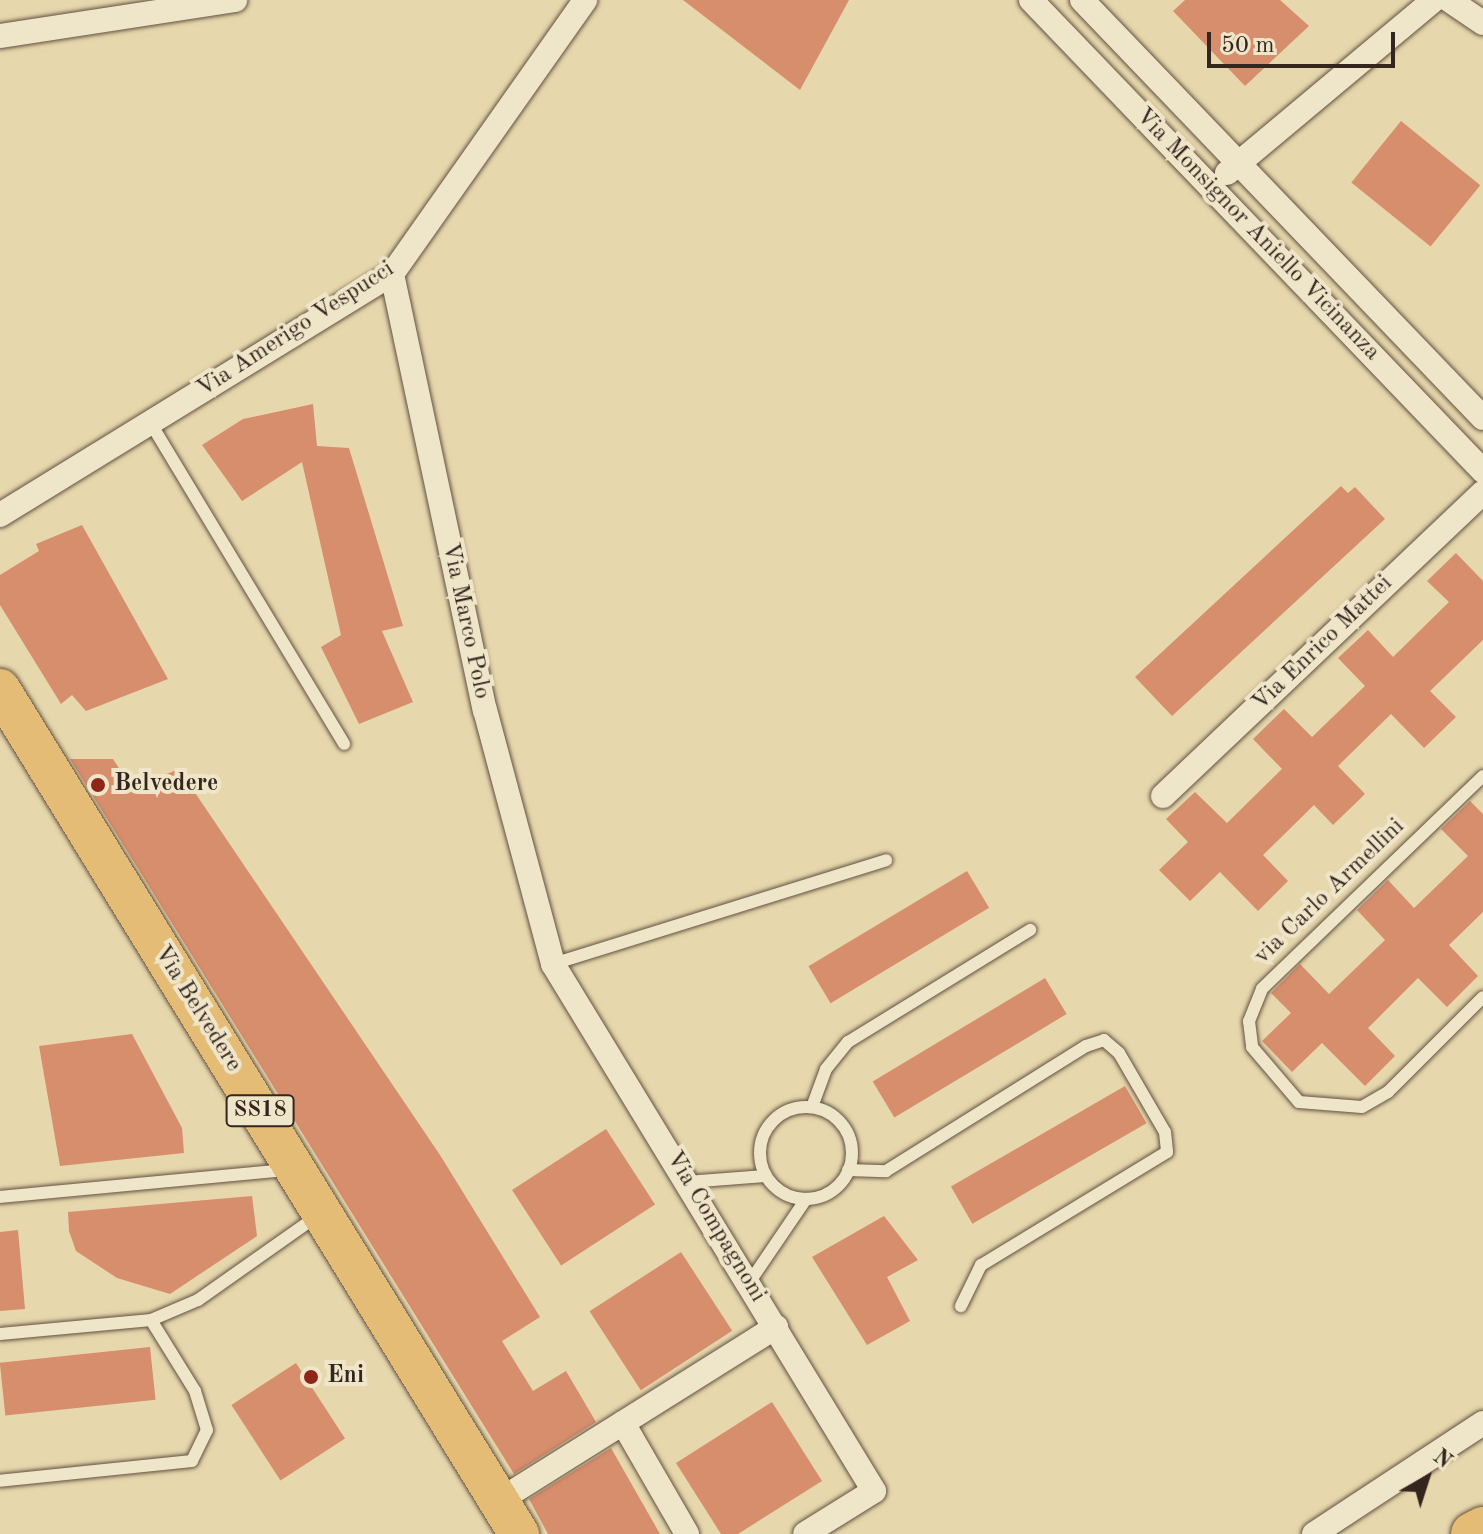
<!DOCTYPE html>
<html>
<head>
<meta charset="utf-8">
<style>
  body { margin:0 }
  #map { position:relative; width:1483px; height:1534px; overflow:hidden; background:#e7d7ac; font-family:"Old Standard TT",serif }
  div>[style] { position:absolute }
  .building>* { inset:0; background:#d78e6d; transform-origin:0 0 }
  .roads { filter:drop-shadow(0 0 2px #625242) drop-shadow(0 0 2px #625242) }
  .lane>* { height:12px; margin:-6px; padding:0 6px; transform-origin:6px; border-radius:6px; background:#efe5c9 }
  .lane>.ring { margin:-6px; padding:0; box-sizing:content-box; background:none; border:12px solid #efe5c9; border-radius:50% }
  .street>* { height:24px; margin:-12px; padding:0 12px; transform-origin:12px; border-radius:12px; background:#efe5c9 }
  .primary>* { height:40px; margin:-20px; padding:0 20px; transform-origin:20px; border-radius:20px; background:#e4bc76 }
  .highway>* { height:44px; margin:-22px; padding:0 22px; transform-origin:22px; border-radius:22px; background:#e4bc76 }
  .dots>* { width:22px; height:22px; translate:-50% -50%; box-sizing:border-box; border:4px solid #efe5c9; border-radius:50% }
  span { translate:-50% -50%; white-space:nowrap; text-align:center; line-height:1.15; -webkit-text-stroke:8px #efe5c9; paint-order:stroke }
  .shield-label span { padding:2px 6px; background:#efe5c9; border:2px solid; border-radius:6px; -webkit-text-stroke-width:0 }
  .shield-label { font-size:22px; color:#35251f; font-weight:700 }
  .street-label { font-size:24px; color:#35251f }
  .poi-label { font-size:24px; color:#35251f; font-weight:700 }
  .left { translate:0 -50%; text-align:left }
  .north { position:absolute; left:1387px; top:1438px; width:80px; height:80px; -webkit-text-stroke:6px #efe5c9; paint-order:stroke; rotate:39deg; font-size:22px; font-weight:700; line-height:32px; text-align:center; color:#35251f }
  .north::after { content:''; display:block; margin:auto; width:28px; height:36px; background:#35251f; clip-path:polygon(50% 0,100% 100%,50% 72%,0 100%) }
  .scale { position:absolute; left:1207px; top:32px; width:188px; height:36px; box-sizing:border-box; border:4px solid #35251f; border-top:0; padding-left:10px; font-size:24px; line-height:28px; white-space:nowrap; color:#35251f; -webkit-text-stroke:6px #efe5c9; paint-order:stroke }
</style>
</head>
<body>
<div id="map">
  <div class="building">
    <div style="clip-path:polygon(683px 0,849px 0,800px 90px)"></div>
    <div style="clip-path:polygon(1185px 0,1280px 0,1309px 26px,1245px 86px,1173px 11px)"></div>
    <div style="left:1401px;top:121px;width:102px;height:79px;rotate:39deg"></div>
    <div style="clip-path:polygon(313px 404px,317px 446px,349px 448px,403px 626px,382px 631px,413px 702px,359px 724px,321px 647px,341px 635px,302px 462px,242px 501px,202px 445px,243px 419px)"></div>
    <div style="clip-path:polygon(1341px 486px,1348px 493px,1355px 487px,1385px 519px,1172px 716px,1135px 677px)"></div>
    <div style="clip-path:polygon(82px 525px,168px 679px,86px 711px,72px 695px,61px 704px,0 605px,0 575px,39px 551px,36px 544px)"></div>
    <div style="clip-path:polygon(1456px 553px,1483px 581px,1483px 640px,1430px 691px,1456px 717px,1424px 748px,1391px 714px,1338px 766px,1365px 794px,1333px 825px,1314px 805px,1263px 855px,1288px 881px,1258px 911px,1220px 872px,1190px 901px,1159px 870px,1188px 842px,1166px 819px,1195px 792px,1227px 823px,1282px 769px,1253px 739px,1284px 709px,1312px 737px,1365px 686px,1338px 658px,1368px 630px,1393px 657px,1449px 602px,1427px 581px)"></div>
    <div style="clip-path:polygon(70px 759px,113px 759px,132px 788px,179px 769px,440px 1155px,540px 1317px,502px 1341px,533px 1391px,566px 1371px,596px 1422px,514px 1474px)"></div>
    <div style="clip-path:polygon(1470px 801px,1483px 814px,1483px 912px,1449px 945px,1478px 976px,1447px 1007px,1418px 978px,1368px 1028px,1395px 1056px,1365px 1086px,1322px 1043px,1292px 1072px,1262px 1041px,1291px 1013px,1271px 993px,1300px 964px,1329px 994px,1385px 940px,1357px 910px,1388px 880px,1414px 908px,1468px 856px,1441px 829px)"></div>
    <div style="left:967px;top:871px;width:43px;height:185px;rotate:59deg"></div>
    <div style="left:1045px;top:978px;width:42px;height:201px;rotate:59deg"></div>
    <div style="clip-path:polygon(132px 1034px,182px 1128px,184px 1153px,60px 1166px,39px 1046px)"></div>
    <div style="left:1125px;top:1086px;width:43px;height:201px;rotate:60deg"></div>
    <div style="left:606px;top:1129px;width:90px;height:112px;rotate:57deg"></div>
    <div style="clip-path:polygon(252px 1196px,257px 1236px,170px 1294px,117px 1278px,76px 1251px,69px 1231px,68px 1212px)"></div>
    <div style="clip-path:polygon(884px 1216px,918px 1260px,887px 1277px,910px 1321px,867px 1345px,812px 1257px)"></div>
    <div style="clip-path:polygon(18px 1230px,25px 1309px,0 1311px,0 1232px)"></div>
    <div style="left:681px;top:1252px;width:94px;height:109px;rotate:57deg"></div>
    <div style="left:150px;top:1347px;width:53px;height:151px;rotate:84deg"></div>
    <div style="left:296px;top:1363px;width:90px;height:77px;rotate:57deg"></div>
    <div style="clip-path:polygon(772px 1402px,822px 1481px,738px 1534px,721px 1534px,676px 1463px)"></div>
    <div style="clip-path:polygon(611px 1448px,660px 1534px,548px 1534px,529px 1499px)"></div>
  </div>
  <div class="roads">
    <div class="lane">
      <div style="left:150px;top:422px;width:376px;rotate:58.9deg"></div>
      <div style="left:1483px;top:776px;width:307px;rotate:136.1deg"></div>
      <div style="left:1262px;top:989px;width:35px;rotate:112deg"></div>
      <div style="left:1249px;top:1021px;width:26px;rotate:83deg"></div>
      <div style="left:1252px;top:1047px;width:72px;rotate:49.5deg"></div>
      <div style="left:1299px;top:1102px;width:63px;rotate:4.5deg"></div>
      <div style="left:1362px;top:1107px;width:30px;rotate:-30deg"></div>
      <div style="left:1388px;top:1092px;width:134px;rotate:-45deg"></div>
      <div style="left:553px;top:964px;width:349px;rotate:-17.3deg"></div>
      <div style="left:812px;top:1107px;width:40px;rotate:-69.8deg"></div>
      <div style="left:826px;top:1069px;width:35px;rotate:-51deg"></div>
      <div style="left:848px;top:1042px;width:214px;rotate:-31.6deg"></div>
      <div class="ring" style="left:760px;top:1107px;width:80px;height:80px"></div>
      <div style="left:848px;top:1170px;width:38px;rotate:2deg"></div>
      <div style="left:886px;top:1171px;width:236px;rotate:-32deg"></div>
      <div style="left:1086px;top:1046px;width:19px;rotate:-18deg"></div>
      <div style="left:1104px;top:1040px;width:20px;rotate:41deg"></div>
      <div style="left:1119px;top:1053px;width:91px;rotate:59.8deg"></div>
      <div style="left:1165px;top:1132px;width:20px;rotate:84deg"></div>
      <div style="left:1167px;top:1152px;width:218px;rotate:148.7deg"></div>
      <div style="left:981px;top:1265px;width:46px;rotate:116deg"></div>
      <div style="left:687px;top:1182px;width:78px;rotate:-4.4deg"></div>
      <div style="left:0;top:1197px;width:289px;rotate:-5.4deg"></div>
      <div style="left:749px;top:1283px;width:102px;rotate:-55.8deg"></div>
      <div style="left:151px;top:1320px;width:51px;rotate:-23.1deg"></div>
      <div style="left:198px;top:1300px;width:146px;rotate:-35.2deg"></div>
      <div style="left:0;top:1334px;width:152px;rotate:-5.3deg"></div>
      <div style="left:151px;top:1320px;width:84px;rotate:58.2deg"></div>
      <div style="left:195px;top:1391px;width:41px;rotate:72.9deg"></div>
      <div style="left:207px;top:1430px;width:34px;rotate:116deg"></div>
      <div style="left:192px;top:1461px;width:193px;rotate:174.1deg"></div>
    </div>
    <div class="street">
      <div style="left:1031px;top:0;width:653px;rotate:46.18deg"></div>
      <div style="left:1082px;top:0;width:579px;rotate:46.19deg"></div>
      <div style="left:1449px;top:0;width:41px;rotate:34.1deg"></div>
      <div style="left:0;top:36px;width:238px;rotate:-8.7deg"></div>
      <div style="left:1227px;top:173px;width:270px;rotate:-39.9deg"></div>
      <div style="left:392px;top:274px;width:446px;rotate:78deg"></div>
      <div style="left:485px;top:710px;width:263px;rotate:75deg"></div>
      <div style="left:553px;top:964px;width:617px;rotate:58.65deg"></div>
      <div style="left:874px;top:1491px;width:81px;rotate:148.1deg"></div>
      <div style="left:0;top:515px;width:460px;rotate:-31.6deg"></div>
      <div style="left:392px;top:274px;width:335px;rotate:-54.8deg"></div>
      <div style="left:1163px;top:796px;width:441px;rotate:-43.5deg"></div>
      <div style="left:623px;top:1423px;width:128px;rotate:60deg"></div>
      <div style="left:500px;top:1500px;width:326px;rotate:-32.1deg"></div>
      <div style="left:1314px;top:1534px;width:202px;rotate:-33.3deg"></div>
    </div>
    <div class="primary">
      <div style="left:0;top:689px;width:992px;rotate:58.44deg"></div>
    </div>
    <div class="highway">
      <div style="left:1473px;top:1534px;width:11px;rotate:-27deg"></div>
    </div>
  </div>
  <div class="dots">
    <div style="left:98px;top:785px;background:#8f2418"></div>
    <div style="left:311px;top:1377px;background:#8f2418"></div>
  </div>
  <div class="shield-label">
    <span style="left:260px;top:1111px">SS18</span>
  </div>
  <div class="street-label">
    <span style="left:1257px;top:235px;rotate:46deg">Via Monsignor Aniello Vicinanza</span>
    <span style="left:296px;top:330px;rotate:-33deg">Via Amerigo Vespucci</span>
    <span style="left:465px;top:621px;rotate:78deg">Via Marco Polo</span>
    <span style="left:1323px;top:644px;rotate:-44deg">Via Enrico Mattei</span>
    <span style="left:1330px;top:892px;rotate:-44deg">via Carlo Armellini</span>
    <span style="left:197px;top:1009px;rotate:58deg">Via Belvedere</span>
    <span style="left:715px;top:1227px;rotate:59deg">Via Compagnoni</span>
  </div>
  <div class="poi-label">
    <span class="left" style="left:114px;top:785px">Belvedere</span>
    <span class="left" style="left:327px;top:1377px">Eni</span>
  </div>
  <div class="north">N</div>
  <div class="scale">50 m</div>
</div>
</body>
</html>
